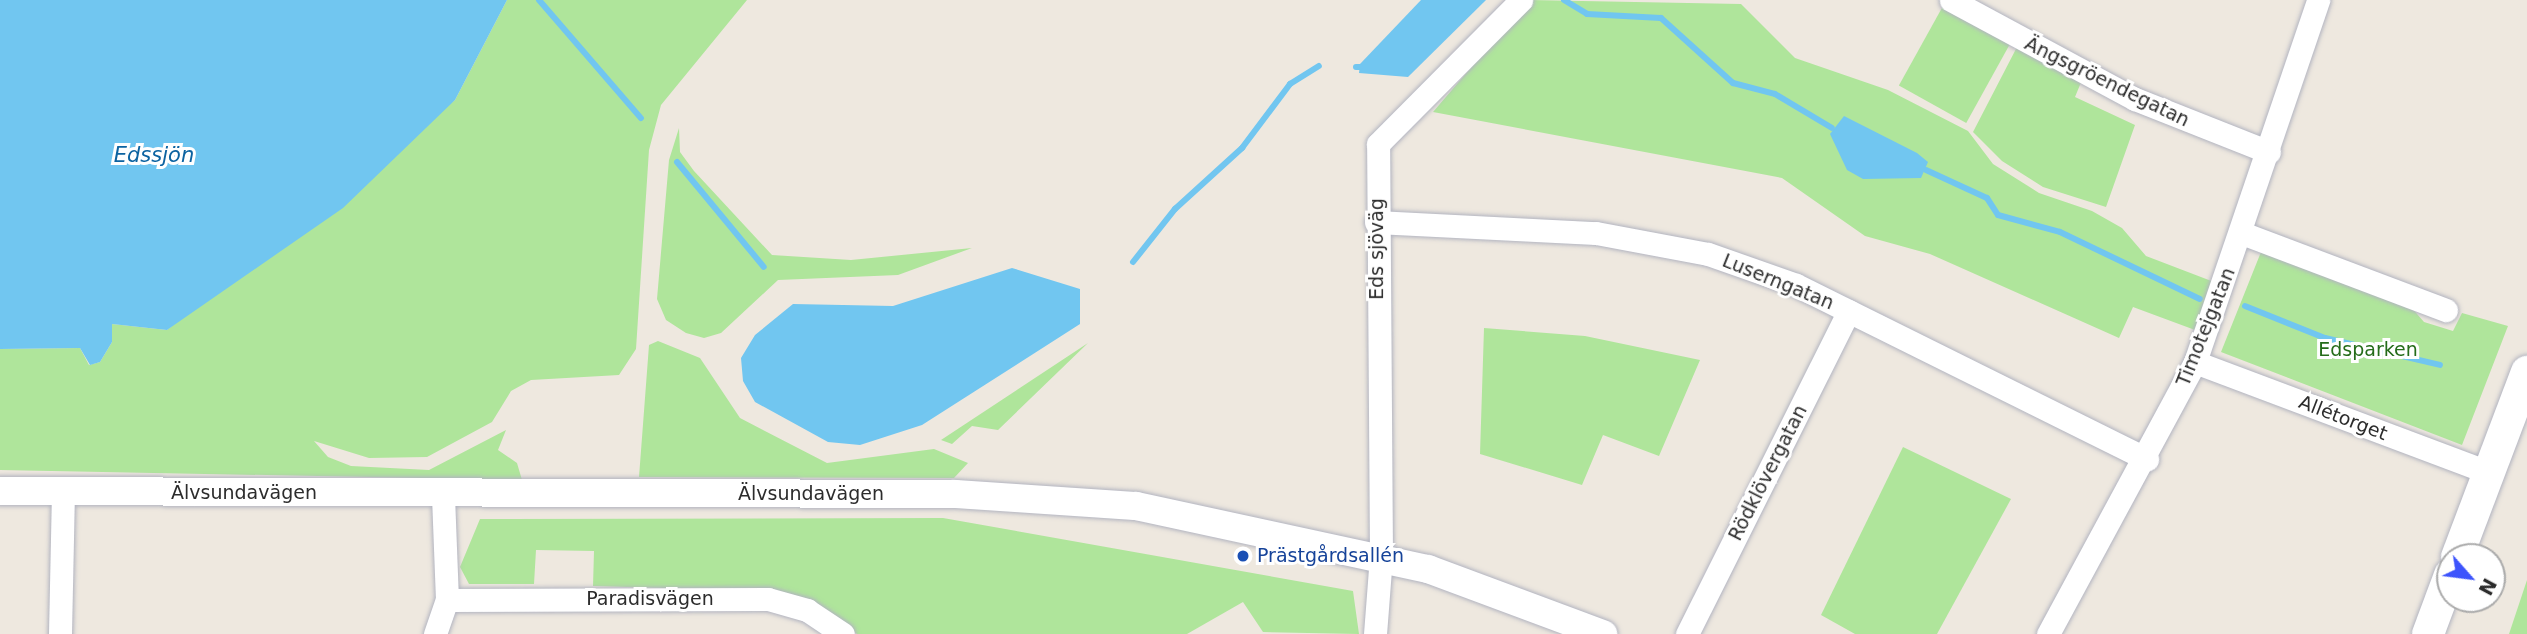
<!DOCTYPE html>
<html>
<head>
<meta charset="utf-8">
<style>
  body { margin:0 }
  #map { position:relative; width:2527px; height:634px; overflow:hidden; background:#eee8df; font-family:"DejaVu Sans",sans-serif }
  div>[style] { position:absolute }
  .green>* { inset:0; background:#afe59b; transform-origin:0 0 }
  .water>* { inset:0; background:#71c6f0 }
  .stream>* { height:6px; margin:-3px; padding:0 3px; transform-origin:3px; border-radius:3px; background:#71c6f0 }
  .roads { filter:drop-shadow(0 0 2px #b2b4c0) drop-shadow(0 0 2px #b2b4c0) }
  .minor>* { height:23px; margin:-11.5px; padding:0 11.5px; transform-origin:11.5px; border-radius:11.5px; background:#fff }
  .tertiary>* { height:28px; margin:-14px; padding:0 14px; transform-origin:14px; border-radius:14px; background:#fff }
  .secondary>* { height:32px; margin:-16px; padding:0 16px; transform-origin:16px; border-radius:16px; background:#fff }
  .dots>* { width:19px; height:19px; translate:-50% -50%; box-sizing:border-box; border:4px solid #fff; border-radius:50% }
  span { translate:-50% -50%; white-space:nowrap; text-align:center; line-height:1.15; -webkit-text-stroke:6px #fff; paint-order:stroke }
  .street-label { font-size:19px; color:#2c2c2c }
  .park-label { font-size:19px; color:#256c1a }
  .transit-label { font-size:19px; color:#164399 }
  .left { translate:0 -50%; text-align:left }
  .water-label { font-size:21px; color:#0c63a1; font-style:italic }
  .north { position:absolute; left:2436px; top:543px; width:70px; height:70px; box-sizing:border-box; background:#fff; border:2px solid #ababab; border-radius:50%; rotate:118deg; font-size:19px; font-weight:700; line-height:28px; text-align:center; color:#2c2c2c }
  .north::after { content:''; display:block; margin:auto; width:24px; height:32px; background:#3d54fc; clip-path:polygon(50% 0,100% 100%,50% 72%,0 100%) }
</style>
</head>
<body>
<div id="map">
  <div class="green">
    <div style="clip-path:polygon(507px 0,747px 0,661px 105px,649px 150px,636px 349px,619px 375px,531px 380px,511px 391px,492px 422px,427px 457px,369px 458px,314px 441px,328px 457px,351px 466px,429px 470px,506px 430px,498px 450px,517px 463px,522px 480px,0 470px,0 349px,80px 348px,89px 365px,100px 362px,112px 342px,112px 324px,167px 330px,455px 100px)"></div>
    <div style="clip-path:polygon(1529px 0,1741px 4px,1795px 58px,1888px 90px,1968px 131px,1993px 164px,2039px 193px,2092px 211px,2122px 228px,2146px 256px,2214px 282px,2195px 330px,2133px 307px,2119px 338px,1930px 254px,1865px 236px,1782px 178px,1433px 112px)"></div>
    <div style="left:1943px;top:6px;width:77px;height:91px;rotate:29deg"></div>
    <div style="clip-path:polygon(2017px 47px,2082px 80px,2075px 97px,2135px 125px,2106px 207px,2043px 187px,2002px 161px,1973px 132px)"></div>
    <div style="clip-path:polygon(679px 128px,680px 152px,694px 171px,772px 255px,851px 260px,972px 248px,898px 275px,778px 280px,721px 333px,704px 338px,686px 333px,666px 320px,657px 299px,669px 160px)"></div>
    <div style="clip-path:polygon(2261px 252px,2411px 307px,2424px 322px,2453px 331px,2462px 313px,2508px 326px,2462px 445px,2221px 352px)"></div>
    <div style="clip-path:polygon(1484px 328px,1585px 336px,1700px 360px,1659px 456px,1603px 435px,1582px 485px,1480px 454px)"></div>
    <div style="clip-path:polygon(658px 341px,700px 358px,740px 418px,827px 463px,934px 449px,968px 463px,954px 478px,639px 477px,649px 345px)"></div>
    <div style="clip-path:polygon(1088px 343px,998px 430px,972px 426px,952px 444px,941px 440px)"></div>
    <div style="clip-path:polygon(1903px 447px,2011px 499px,1937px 634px,1855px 634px,1821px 615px)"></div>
    <div style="clip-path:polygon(943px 518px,1353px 591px,1359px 634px,1263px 632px,1243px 602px,1187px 634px,857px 634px,813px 602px,768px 591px,593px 586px,594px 551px,536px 550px,534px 584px,469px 584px,460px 567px,480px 519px)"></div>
    <div style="clip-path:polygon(2527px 580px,2527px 634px,2509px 634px)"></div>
  </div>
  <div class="water">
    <div style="clip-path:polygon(0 0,507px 0,455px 100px,343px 208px,167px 330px,112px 324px,112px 342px,100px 362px,90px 365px,80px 348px,0 349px)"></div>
    <div style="clip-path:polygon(1421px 0,1486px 0,1408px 77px,1359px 73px,1360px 64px)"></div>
    <div style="clip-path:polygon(1844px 116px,1917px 153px,1928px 162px,1921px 178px,1863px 179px,1847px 170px,1830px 134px)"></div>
    <div style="clip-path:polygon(1012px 268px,1080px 289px,1080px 324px,922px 425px,860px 445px,828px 442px,755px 402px,743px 381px,741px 358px,755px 335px,793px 304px,893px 306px)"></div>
  </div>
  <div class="stream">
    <div style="left:539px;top:0;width:156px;rotate:49.2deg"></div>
    <div style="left:1564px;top:0;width:27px;rotate:31deg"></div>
    <div style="left:1587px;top:14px;width:74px;rotate:3.1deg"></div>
    <div style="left:1661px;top:18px;width:97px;rotate:42.1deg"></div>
    <div style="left:1733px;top:83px;width:43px;rotate:14.7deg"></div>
    <div style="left:1775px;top:94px;width:66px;rotate:30.8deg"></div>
    <div style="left:1356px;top:67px;width:4px"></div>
    <div style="left:677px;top:162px;width:136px;rotate:50.4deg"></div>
    <div style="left:1926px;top:170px;width:67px;rotate:24.7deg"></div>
    <div style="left:1987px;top:198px;width:20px;rotate:57deg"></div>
    <div style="left:1998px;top:215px;width:64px;rotate:15.3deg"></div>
    <div style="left:2060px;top:232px;width:155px;rotate:25.6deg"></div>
    <div style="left:1133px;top:262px;width:68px;rotate:-51.6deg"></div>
    <div style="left:1175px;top:209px;width:91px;rotate:-42.3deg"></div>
    <div style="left:1242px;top:148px;width:80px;rotate:-53.1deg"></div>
    <div style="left:1290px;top:84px;width:34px;rotate:-32deg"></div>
    <div style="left:2245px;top:306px;width:86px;rotate:21.8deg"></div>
    <div style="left:2325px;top:338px;width:118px;rotate:13.2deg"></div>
  </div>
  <div class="roads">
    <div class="minor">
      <div style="left:1951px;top:0;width:209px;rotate:28.3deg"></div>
      <div style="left:2135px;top:99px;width:144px;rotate:21.6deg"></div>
      <div style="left:1376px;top:222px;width:220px;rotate:2.9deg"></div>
      <div style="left:1596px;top:233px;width:114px;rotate:10.6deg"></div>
      <div style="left:1708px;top:254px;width:93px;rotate:19.4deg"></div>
      <div style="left:1796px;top:285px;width:392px;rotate:26.4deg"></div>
      <div style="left:2242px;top:233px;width:218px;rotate:20.7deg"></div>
      <div style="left:2195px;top:362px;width:315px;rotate:20.6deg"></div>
      <div style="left:447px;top:600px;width:321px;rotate:-0.2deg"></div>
      <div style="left:768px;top:599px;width:41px;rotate:15.8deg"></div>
      <div style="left:807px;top:610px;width:43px;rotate:33.7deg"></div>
      <div style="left:60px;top:634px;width:142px;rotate:-88.8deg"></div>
      <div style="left:435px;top:634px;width:36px;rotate:-71deg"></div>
      <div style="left:447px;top:600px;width:106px;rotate:-92.2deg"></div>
      <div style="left:1375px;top:634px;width:78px;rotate:-85.6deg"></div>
      <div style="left:1381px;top:556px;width:412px;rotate:-90.4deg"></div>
      <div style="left:1378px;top:144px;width:203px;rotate:-45.2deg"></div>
      <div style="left:1687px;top:634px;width:361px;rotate:-63.4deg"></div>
      <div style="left:2048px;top:634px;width:309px;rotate:-61.6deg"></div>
      <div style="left:2195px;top:362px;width:382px;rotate:-71.2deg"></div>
    </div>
    <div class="tertiary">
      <div style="left:0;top:491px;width:955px;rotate:0.18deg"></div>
      <div style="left:955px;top:494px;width:181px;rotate:3.8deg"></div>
      <div style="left:1136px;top:506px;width:299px;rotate:12.2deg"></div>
      <div style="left:1428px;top:569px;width:187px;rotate:20.4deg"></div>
    </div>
    <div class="secondary">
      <div style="left:2457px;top:557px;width:198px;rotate:-69.3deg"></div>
      <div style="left:2428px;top:634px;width:63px;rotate:-69.6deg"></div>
    </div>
  </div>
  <div class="dots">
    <div style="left:1243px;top:556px;background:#1a4fb4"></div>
  </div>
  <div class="street-label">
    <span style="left:2107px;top:82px;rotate:26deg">Ängsgröendegatan</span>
    <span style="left:1377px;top:249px;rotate:-90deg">Eds sjöväg</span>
    <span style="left:1778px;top:282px;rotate:22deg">Luserngatan</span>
    <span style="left:2206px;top:327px;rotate:-68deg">Timotejgatan</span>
    <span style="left:2343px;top:418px;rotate:21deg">Allétorget</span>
    <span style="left:1768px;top:473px;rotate:-63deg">Rödklövergatan</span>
    <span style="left:244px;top:493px">Älvsundavägen</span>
    <span style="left:811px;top:494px">Älvsundavägen</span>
    <span style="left:650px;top:599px">Paradisvägen</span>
  </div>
  <div class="park-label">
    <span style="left:2368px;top:350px">Edsparken</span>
  </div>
  <div class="transit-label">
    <span class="left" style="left:1257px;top:556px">Prästgårdsallén</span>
  </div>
  <div class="water-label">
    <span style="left:154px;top:155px">Edssjön</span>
  </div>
  <div class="north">N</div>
</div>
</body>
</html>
